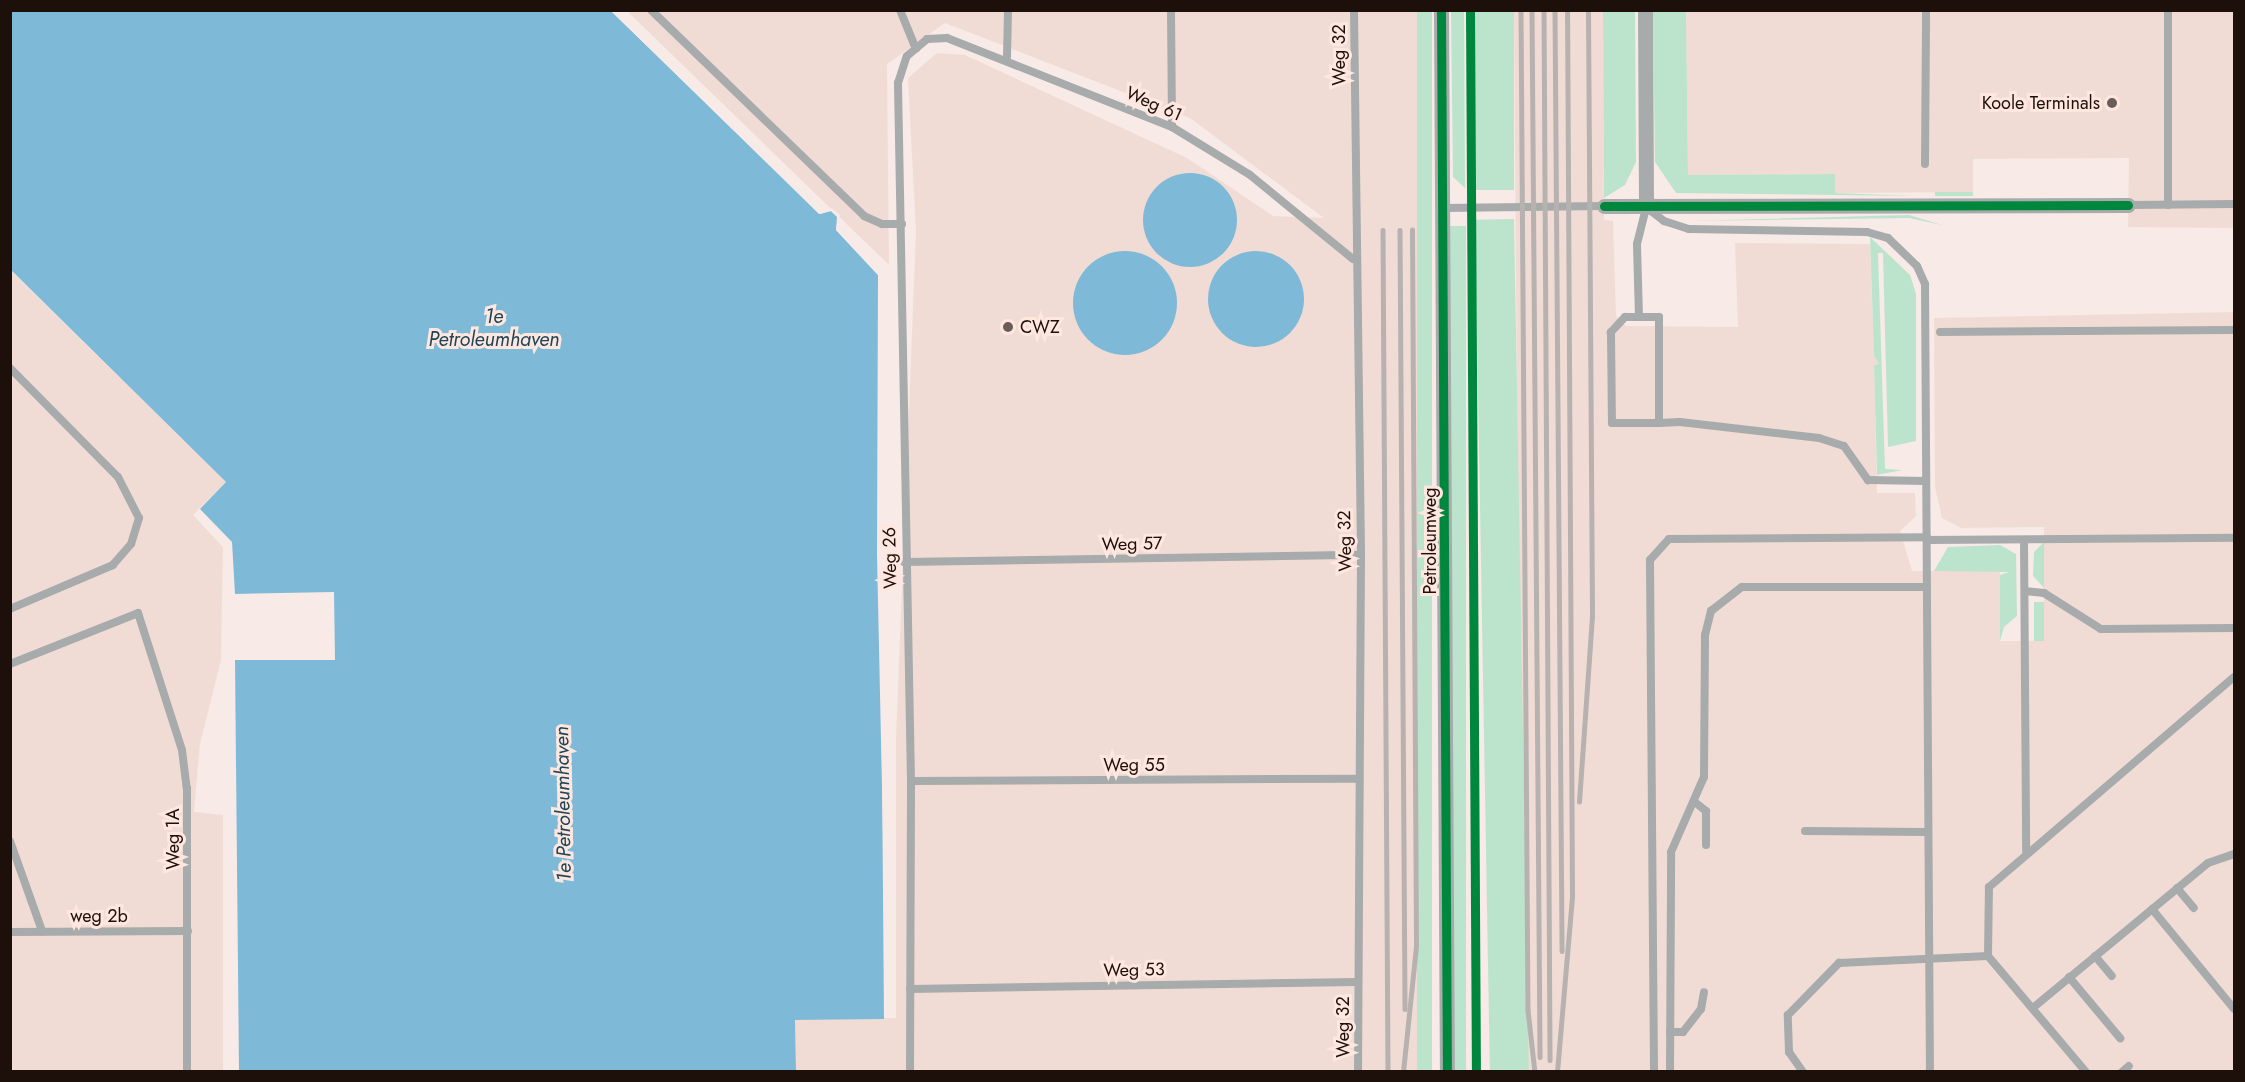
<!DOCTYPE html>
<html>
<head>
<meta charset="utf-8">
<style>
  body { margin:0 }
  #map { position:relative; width:2245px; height:1082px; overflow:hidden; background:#f8eae6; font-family:Jost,sans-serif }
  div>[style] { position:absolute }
  .built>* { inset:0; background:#f1dcd5 }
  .green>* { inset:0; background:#bce4cd; transform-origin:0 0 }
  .water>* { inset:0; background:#7ebad8 }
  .round { border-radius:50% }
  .pier>* { inset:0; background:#f8eae6 }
  .lane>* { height:8px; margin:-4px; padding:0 4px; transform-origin:4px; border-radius:4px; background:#a8abab }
  .street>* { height:15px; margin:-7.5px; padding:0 7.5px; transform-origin:7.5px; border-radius:7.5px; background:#a8abab }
  .rail>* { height:4.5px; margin:-2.25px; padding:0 2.25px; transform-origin:2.25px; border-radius:2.25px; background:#b7b2b0 }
  .cycleway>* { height:9px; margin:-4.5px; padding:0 4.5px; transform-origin:4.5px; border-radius:4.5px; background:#00873e }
  .dots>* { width:16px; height:16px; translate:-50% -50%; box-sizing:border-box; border:3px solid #ffe7df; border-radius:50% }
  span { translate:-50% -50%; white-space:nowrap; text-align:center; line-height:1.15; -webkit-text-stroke:6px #ffe7df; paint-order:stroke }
  .street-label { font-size:18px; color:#1d100b }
  .poi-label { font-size:18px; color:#1d100b }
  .right { translate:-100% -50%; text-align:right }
  .left { translate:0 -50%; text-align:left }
  .water-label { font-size:20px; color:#1d4558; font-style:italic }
  .frame { position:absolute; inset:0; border:12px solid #1d100b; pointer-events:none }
</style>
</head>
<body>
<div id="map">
  <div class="built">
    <div style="clip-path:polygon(627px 11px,1417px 11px,1424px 1071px,796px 1071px,795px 1020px,896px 1018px,896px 738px,916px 232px,908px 78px,937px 53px,965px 55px,1187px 158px,1273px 216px,1324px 218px,1190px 118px,945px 23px,887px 64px,889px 265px)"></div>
    <div style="clip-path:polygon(1514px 11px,1603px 11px,1604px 220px,1613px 221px,1616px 316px,1626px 326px,1738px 327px,1735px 243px,1870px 244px,1874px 356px,1879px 364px,1874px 365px,1877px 493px,1915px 493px,1916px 516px,1900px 531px,1912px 571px,2000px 571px,2000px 641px,2044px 641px,2044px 527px,1961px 528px,1942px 518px,1935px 487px,1934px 318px,2234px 312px,2234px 1071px,1522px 1071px)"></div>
    <div style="clip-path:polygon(1686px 11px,2234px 11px,2234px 228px,2128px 227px,2129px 158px,1973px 159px,1973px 192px,1835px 193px,1835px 174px,1688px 175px)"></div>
    <div style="clip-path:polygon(10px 270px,226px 482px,193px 515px,223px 547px,221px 660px,200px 744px,194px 812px,223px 815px,223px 1071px,11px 1071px)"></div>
  </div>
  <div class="green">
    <div style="left:1417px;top:11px;width:15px;height:1060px"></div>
    <div style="clip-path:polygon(1451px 11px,1464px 11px,1465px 188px,1453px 177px)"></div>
    <div style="left:1474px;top:11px;width:40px;height:179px"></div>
    <div style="clip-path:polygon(1603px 11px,1635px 11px,1636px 162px,1625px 185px,1604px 198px)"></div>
    <div style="clip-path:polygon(1653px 11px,1686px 11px,1688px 175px,1835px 174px,1835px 193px,1915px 196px,1676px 193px,1655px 162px)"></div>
    <div style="left:1935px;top:192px;width:38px;height:4px"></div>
    <div style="clip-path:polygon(1909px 215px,1942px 225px,1909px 218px,1690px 221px)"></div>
    <div style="left:1514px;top:219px;width:852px;height:39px;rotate:89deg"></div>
    <div style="left:1466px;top:226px;width:845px;height:22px;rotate:90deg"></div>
    <div style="clip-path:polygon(1870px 237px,1910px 275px,1916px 294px,1916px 441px,1888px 447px,1883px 253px,1878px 253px,1885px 469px,1902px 470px,1877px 475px,1874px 365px,1879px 364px,1874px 356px)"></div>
    <div style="clip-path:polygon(2044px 542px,2044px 588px,2033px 576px,2034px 552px)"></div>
    <div style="clip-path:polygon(2000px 545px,2016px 554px,2017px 616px,2004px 627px,2000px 641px,2000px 575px,2009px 572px,1934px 571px,1948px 547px)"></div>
    <div style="left:2044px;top:602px;width:39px;height:10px;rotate:90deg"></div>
  </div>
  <div class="water">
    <div style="clip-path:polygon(10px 11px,611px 11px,819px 214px,831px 211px,838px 217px,836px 230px,878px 275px,884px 1019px,795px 1020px,796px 1071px,239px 1071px,235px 660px,335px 660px,334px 592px,235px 594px,232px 542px,200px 509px,226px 482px,11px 270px)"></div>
    <div class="round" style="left:1143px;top:173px;width:94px;height:94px"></div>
    <div class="round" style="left:1208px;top:251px;width:96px;height:96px"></div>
    <div class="round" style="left:1073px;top:251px;width:104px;height:104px"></div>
  </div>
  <div class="pier">
    <div style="clip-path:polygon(616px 10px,821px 211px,831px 208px,840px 215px,839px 229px,881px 274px,887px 1019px,877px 555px,878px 275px,836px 230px,837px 217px,831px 211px,820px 214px,611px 11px)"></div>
  </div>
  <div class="lane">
    <div style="left:651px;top:10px;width:296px;rotate:44deg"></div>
    <div style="left:864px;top:216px;width:20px;rotate:24deg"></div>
    <div style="left:882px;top:224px;width:20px"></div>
    <div style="left:900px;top:10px;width:42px;rotate:67.7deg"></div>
    <div style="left:1171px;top:10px;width:117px;rotate:89.5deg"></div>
    <div style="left:1354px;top:10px;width:545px;rotate:89.26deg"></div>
    <div style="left:1361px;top:555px;width:517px;rotate:90.33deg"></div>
    <div style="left:2168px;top:10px;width:195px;rotate:90deg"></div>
    <div style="left:1007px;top:57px;width:47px;rotate:-88.8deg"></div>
    <div style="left:1925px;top:164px;width:154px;rotate:-89.6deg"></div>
    <div style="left:2128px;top:205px;width:106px;rotate:-0.5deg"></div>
    <div style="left:1444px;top:208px;width:160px;rotate:-0.7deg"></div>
    <div style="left:1639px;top:317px;width:73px;rotate:-91.6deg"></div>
    <div style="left:1637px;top:244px;width:38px;rotate:-76deg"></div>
    <div style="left:1646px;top:207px;width:23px;rotate:38deg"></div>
    <div style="left:1664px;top:221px;width:26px;rotate:18deg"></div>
    <div style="left:1689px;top:229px;width:178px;rotate:1deg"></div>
    <div style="left:1867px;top:232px;width:22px;rotate:16deg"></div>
    <div style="left:1888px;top:238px;width:40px;rotate:44deg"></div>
    <div style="left:1917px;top:266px;width:20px;rotate:66deg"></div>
    <div style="left:1925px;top:284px;width:788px;rotate:89.64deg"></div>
    <div style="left:1940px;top:332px;width:294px;rotate:-0.4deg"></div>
    <div style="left:10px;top:368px;width:153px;rotate:45.3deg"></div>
    <div style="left:118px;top:477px;width:46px;rotate:62.9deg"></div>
    <div style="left:139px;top:518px;width:27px;rotate:107deg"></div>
    <div style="left:131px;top:544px;width:28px;rotate:131deg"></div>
    <div style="left:113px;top:565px;width:112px;rotate:156.9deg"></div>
    <div style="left:1659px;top:423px;width:106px;rotate:-90deg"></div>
    <div style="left:1659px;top:317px;width:34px;rotate:180deg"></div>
    <div style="left:1625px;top:317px;width:21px;rotate:133deg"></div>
    <div style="left:1611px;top:332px;width:91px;rotate:89.4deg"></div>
    <div style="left:1612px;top:423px;width:47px"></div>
    <div style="left:1659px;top:423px;width:21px;rotate:-3deg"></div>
    <div style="left:1680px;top:422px;width:140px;rotate:6.6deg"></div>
    <div style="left:1819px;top:438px;width:26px;rotate:18deg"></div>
    <div style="left:1844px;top:446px;width:42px;rotate:54.8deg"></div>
    <div style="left:1868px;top:480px;width:58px;rotate:1deg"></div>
    <div style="left:1927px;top:540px;width:307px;rotate:-0.4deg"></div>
    <div style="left:2024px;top:540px;width:311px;rotate:89.6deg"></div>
    <div style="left:904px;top:562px;width:457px;rotate:-0.9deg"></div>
    <div style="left:2025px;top:591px;width:19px;rotate:6deg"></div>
    <div style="left:2044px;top:593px;width:67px;rotate:32.3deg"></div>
    <div style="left:2101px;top:629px;width:133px;rotate:-0.4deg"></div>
    <div style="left:10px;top:664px;width:138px;rotate:-21.7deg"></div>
    <div style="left:138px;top:613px;width:144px;rotate:72.2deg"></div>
    <div style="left:182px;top:750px;width:38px;rotate:83deg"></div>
    <div style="left:187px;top:788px;width:284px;rotate:90deg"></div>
    <div style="left:911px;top:781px;width:445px;rotate:-0.3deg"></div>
    <div style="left:1696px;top:803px;width:13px;rotate:39deg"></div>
    <div style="left:1706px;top:811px;width:34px;rotate:90deg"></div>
    <div style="left:1805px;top:831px;width:123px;rotate:0.5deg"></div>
    <div style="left:10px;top:841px;width:96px;rotate:70.4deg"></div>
    <div style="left:2177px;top:888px;width:26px;rotate:50deg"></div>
    <div style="left:2152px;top:909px;width:129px;rotate:50.6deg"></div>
    <div style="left:10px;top:932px;width:178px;rotate:-0.3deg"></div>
    <div style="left:2095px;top:956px;width:26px;rotate:50deg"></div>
    <div style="left:2069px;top:977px;width:80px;rotate:50.1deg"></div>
    <div style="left:910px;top:989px;width:448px;rotate:-0.9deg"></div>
    <div style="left:2034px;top:1007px;width:226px;rotate:-39.6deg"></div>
    <div style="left:2208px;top:863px;width:28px;rotate:-19deg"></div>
    <div style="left:1670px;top:1032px;width:13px"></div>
    <div style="left:1683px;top:1032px;width:29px;rotate:-52deg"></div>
    <div style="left:1701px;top:1009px;width:17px;rotate:-80deg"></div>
    <div style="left:910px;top:1072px;width:291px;rotate:-89.8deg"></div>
    <div style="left:911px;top:781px;width:698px;rotate:-91.07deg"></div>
    <div style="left:898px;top:83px;width:28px;rotate:-72deg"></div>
    <div style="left:907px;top:56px;width:26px;rotate:-40deg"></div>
    <div style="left:927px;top:39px;width:20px;rotate:-3deg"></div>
    <div style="left:947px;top:38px;width:242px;rotate:21.6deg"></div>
    <div style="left:1172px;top:127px;width:92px;rotate:31.6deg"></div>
    <div style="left:1250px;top:175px;width:133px;rotate:39.2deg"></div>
    <div style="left:1654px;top:1072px;width:512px;rotate:-90.45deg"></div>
    <div style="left:1650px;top:560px;width:28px;rotate:-48deg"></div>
    <div style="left:1669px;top:539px;width:258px;rotate:-0.4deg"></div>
    <div style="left:1670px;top:1072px;width:220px;rotate:-89.7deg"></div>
    <div style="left:1671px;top:852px;width:82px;rotate:-66.3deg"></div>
    <div style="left:1704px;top:777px;width:142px;rotate:-89.6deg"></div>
    <div style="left:1705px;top:635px;width:25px;rotate:-76deg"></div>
    <div style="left:1711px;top:611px;width:39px;rotate:-38deg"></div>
    <div style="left:1742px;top:587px;width:185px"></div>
    <div style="left:1803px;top:1072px;width:24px;rotate:-125deg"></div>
    <div style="left:1789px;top:1052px;width:37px;rotate:-92deg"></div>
    <div style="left:1788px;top:1015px;width:73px;rotate:-45.6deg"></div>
    <div style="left:1839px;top:963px;width:149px;rotate:-2.7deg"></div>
    <div style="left:2086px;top:1072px;width:152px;rotate:-130.2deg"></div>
    <div style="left:1988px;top:956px;width:69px;rotate:-89.2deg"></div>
    <div style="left:1989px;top:887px;width:323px;rotate:-40.6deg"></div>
    <div style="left:2122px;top:1072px;width:9px;rotate:-41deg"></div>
  </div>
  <div class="street">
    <div style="left:1441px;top:10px;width:1062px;rotate:89.68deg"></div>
    <div style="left:1645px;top:10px;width:197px;rotate:89.7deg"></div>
    <div style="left:1604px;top:206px;width:524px;rotate:-0.11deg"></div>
  </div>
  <div class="rail">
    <div style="left:1521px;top:10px;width:1000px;rotate:89.6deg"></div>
    <div style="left:1528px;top:1010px;width:62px;rotate:83.6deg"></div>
    <div style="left:1532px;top:10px;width:1047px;rotate:89.56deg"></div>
    <div style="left:1544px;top:10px;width:1050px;rotate:89.67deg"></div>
    <div style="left:1555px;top:10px;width:941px;rotate:89.57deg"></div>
    <div style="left:1383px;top:230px;width:842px;rotate:89.66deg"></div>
    <div style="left:1400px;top:230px;width:779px;rotate:89.63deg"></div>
    <div style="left:1579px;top:802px;width:187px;rotate:-86deg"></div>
    <div style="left:1592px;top:615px;width:605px;rotate:-90.38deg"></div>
    <div style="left:1403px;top:1072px;width:127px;rotate:-84.1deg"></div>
    <div style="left:1416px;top:946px;width:716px;rotate:-90.32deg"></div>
    <div style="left:1557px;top:1072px;width:177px;rotate:-85.1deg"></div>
    <div style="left:1572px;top:896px;width:886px;rotate:-90.32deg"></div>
  </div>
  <div class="cycleway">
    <div style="left:1441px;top:10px;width:1062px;rotate:89.68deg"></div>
    <div style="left:1470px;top:10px;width:1062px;rotate:89.68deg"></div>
    <div style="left:1604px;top:206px;width:524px;rotate:-0.11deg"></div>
  </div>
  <div class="dots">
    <div style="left:2112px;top:103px;background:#6a5c58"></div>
    <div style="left:1008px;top:327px;background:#6a5c58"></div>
  </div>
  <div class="street-label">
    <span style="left:1339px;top:55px;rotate:-90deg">Weg 32</span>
    <span style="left:1154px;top:104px;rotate:24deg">Weg 61</span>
    <span style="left:1345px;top:541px;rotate:-91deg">Weg 32</span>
    <span style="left:1430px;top:541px;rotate:-90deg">Petroleumweg</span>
    <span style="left:1132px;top:544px;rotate:-1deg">Weg 57</span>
    <span style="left:890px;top:558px;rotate:-91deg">Weg 26</span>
    <span style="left:1134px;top:765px">Weg 55</span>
    <span style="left:173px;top:839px;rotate:-90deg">Weg 1A</span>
    <span style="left:99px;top:916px">weg 2b</span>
    <span style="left:1134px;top:970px;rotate:-1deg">Weg 53</span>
    <span style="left:1343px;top:1027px;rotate:-90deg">Weg 32</span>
  </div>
  <div class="poi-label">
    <span class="right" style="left:2100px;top:103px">Koole Terminals</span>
    <span class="left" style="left:1020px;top:327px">CWZ</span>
  </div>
  <div class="water-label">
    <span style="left:494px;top:328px">1e<br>Petroleumhaven</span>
    <span style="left:563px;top:804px;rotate:-91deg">1e Petroleumhaven</span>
  </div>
  <div class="frame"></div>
</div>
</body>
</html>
